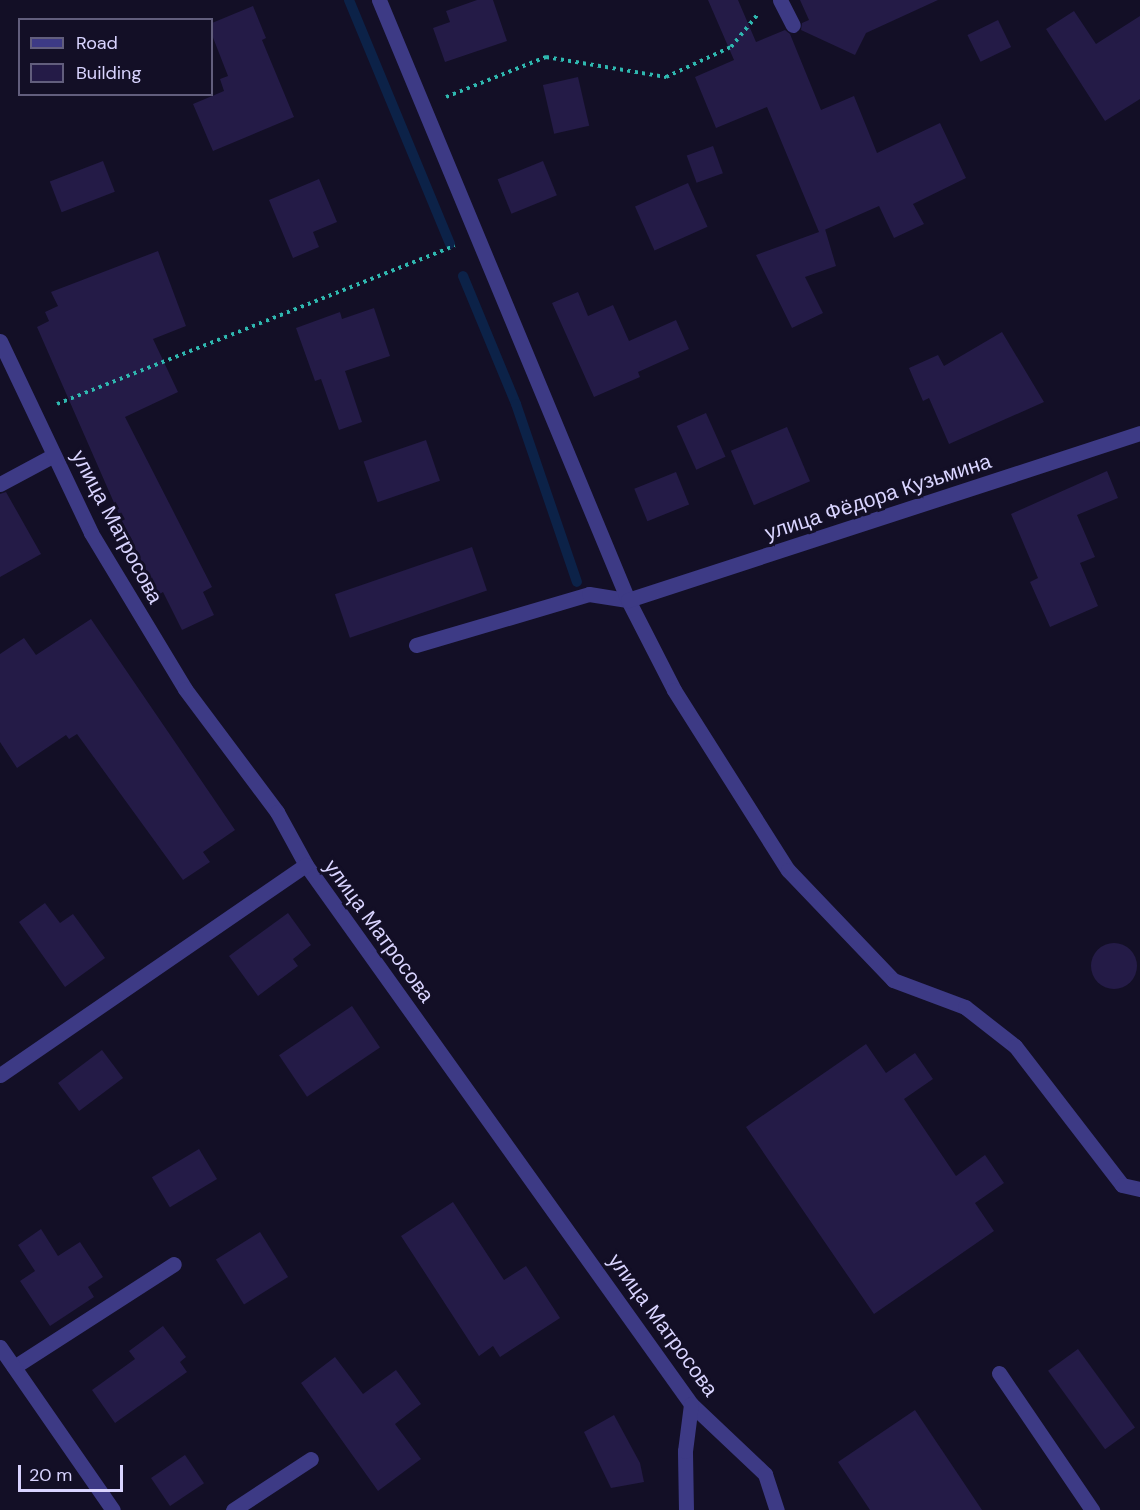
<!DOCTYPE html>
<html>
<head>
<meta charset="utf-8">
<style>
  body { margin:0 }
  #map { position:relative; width:1140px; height:1510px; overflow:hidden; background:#130f26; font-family:"DM Sans",sans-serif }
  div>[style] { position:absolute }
  .stream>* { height:10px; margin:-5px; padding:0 5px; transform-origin:5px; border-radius:5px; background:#0c2248 }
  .building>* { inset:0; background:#241b47; transform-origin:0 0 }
  .round { border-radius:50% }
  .path>* { height:4px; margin-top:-2px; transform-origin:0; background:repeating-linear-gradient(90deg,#2fb8b0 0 3px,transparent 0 7.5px) }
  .service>* { height:15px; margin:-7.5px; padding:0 7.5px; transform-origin:7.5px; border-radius:7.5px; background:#3d3a85 }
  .minor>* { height:15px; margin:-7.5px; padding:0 7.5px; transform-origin:7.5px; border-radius:7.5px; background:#3d3a85 }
  .tertiary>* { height:15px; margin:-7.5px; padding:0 7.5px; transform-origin:7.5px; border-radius:7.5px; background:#3d3a85 }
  span { translate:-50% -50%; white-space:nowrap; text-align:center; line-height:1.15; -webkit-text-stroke:6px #130f26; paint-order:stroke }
  .street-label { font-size:21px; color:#d9d4ff }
  .legend { position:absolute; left:18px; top:18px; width:195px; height:78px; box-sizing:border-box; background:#130f26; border:2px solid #625e7d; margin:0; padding:8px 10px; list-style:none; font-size:18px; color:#d9d4ff }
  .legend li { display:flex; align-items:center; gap:12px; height:30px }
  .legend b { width:30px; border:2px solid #625e7d }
  .scale { position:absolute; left:18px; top:1465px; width:105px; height:27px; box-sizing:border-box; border:3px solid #d9d4ff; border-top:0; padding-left:8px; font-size:18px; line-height:21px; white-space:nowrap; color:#d9d4ff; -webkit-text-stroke:4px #130f26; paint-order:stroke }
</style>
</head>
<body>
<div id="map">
  <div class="stream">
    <div style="left:349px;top:0;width:264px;rotate:67.5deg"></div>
    <div style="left:463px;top:276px;width:139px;rotate:67.5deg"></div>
    <div style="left:516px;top:404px;width:188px;rotate:71.1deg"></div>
  </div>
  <div class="building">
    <div style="clip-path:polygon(477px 0,493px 0,507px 41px,445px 62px,433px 28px,450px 22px,446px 11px)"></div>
    <div style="clip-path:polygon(708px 0,738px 0,756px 42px,785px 30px,790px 34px,821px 110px,854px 96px,877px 153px,940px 123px,966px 178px,913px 204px,924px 224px,894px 238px,879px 206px,822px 231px,825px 229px,836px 266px,805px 277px,823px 313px,792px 328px,756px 255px,819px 232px,767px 107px,716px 128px,695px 77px,734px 60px)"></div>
    <div style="clip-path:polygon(800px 0,938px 0,866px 33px,855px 55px,801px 30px,802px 23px,809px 20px)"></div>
    <div style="clip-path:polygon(253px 6px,266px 38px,262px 40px,294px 117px,213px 151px,193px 104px,224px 91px,220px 79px,228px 76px,212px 35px,212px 23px)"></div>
    <div style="clip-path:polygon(1074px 11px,1096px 44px,1140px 16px,1140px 99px,1105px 121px,1046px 29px)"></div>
    <div style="left:998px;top:20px;width:30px;height:34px;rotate:64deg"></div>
    <div style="left:578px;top:77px;width:50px;height:36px;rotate:77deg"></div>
    <div style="left:713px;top:146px;width:29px;height:28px;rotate:70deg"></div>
    <div style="left:103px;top:161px;width:33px;height:57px;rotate:69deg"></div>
    <div style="left:543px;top:161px;width:37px;height:49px;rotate:68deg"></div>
    <div style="clip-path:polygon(319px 179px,337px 222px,313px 232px,319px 247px,293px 258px,269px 200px)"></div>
    <div style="left:688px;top:183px;width:48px;height:58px;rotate:66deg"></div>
    <div style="clip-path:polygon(158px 251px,186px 326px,153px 339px,178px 392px,125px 417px,212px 587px,203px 592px,214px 615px,182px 630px,163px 592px,158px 595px,122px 521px,37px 327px,49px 321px,45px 312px,58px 306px,51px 292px)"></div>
    <div style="clip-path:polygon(578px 292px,588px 316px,613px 305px,629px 341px,676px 320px,689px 349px,638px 372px,640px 377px,594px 397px,552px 303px)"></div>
    <div style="clip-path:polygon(374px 308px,390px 356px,345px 371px,362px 422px,339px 430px,321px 379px,315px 381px,296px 328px,340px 312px,342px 319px)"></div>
    <div style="clip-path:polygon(1002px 332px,1044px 402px,949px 444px,929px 398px,923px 401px,909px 368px,938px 355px,944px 366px)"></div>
    <div style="left:706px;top:413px;width:48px;height:32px;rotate:66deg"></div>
    <div style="left:787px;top:427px;width:59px;height:61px;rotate:67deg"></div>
    <div style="left:426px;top:440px;width:43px;height:66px;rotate:71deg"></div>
    <div style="clip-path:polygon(1107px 471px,1118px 498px,1077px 515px,1095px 557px,1080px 563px,1098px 606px,1050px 627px,1030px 582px,1038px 578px,1011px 514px)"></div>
    <div style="left:676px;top:472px;width:35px;height:45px;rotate:68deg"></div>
    <div style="clip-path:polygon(6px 492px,41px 554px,0 577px,0 494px)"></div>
    <div style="left:472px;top:547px;width:46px;height:145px;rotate:71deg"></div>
    <div style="clip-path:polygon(91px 619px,235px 830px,203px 852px,210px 862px,183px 880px,77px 734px,69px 739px,66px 735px,17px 768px,0 742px,0 654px,24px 638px,36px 655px)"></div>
    <div style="clip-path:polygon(45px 903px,60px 923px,73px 914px,105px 958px,65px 987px,19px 922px)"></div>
    <div style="clip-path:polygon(288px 913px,311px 945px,293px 959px,298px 966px,258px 996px,229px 956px)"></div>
    <div class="round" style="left:1091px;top:943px;width:46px;height:46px"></div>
    <div style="left:352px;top:1006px;width:50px;height:88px;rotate:56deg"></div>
    <div style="clip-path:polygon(866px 1044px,886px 1073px,915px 1053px,933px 1079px,904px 1099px,956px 1176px,985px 1155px,1004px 1183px,975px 1203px,994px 1231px,874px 1314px,746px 1127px)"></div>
    <div style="left:102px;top:1050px;width:35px;height:55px;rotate:53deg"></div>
    <div style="left:199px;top:1149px;width:35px;height:55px;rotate:59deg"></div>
    <div style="clip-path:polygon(453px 1202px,504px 1280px,526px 1266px,560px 1318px,500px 1357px,493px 1346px,479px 1356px,401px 1236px)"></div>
    <div style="clip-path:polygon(41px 1229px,58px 1256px,80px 1242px,103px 1277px,88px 1287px,94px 1297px,50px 1326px,20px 1281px,35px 1271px,18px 1245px)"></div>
    <div style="left:260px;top:1232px;width:53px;height:52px;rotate:58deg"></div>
    <div style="clip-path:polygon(163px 1326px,186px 1357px,180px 1362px,187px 1372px,115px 1423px,92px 1390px,135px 1359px,129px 1351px)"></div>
    <div style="left:1078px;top:1349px;width:97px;height:37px;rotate:54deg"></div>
    <div style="clip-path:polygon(335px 1357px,363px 1394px,396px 1370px,421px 1404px,395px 1424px,421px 1459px,378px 1491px,301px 1383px)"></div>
    <div style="clip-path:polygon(915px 1410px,982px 1510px,870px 1510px,838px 1462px)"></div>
    <div style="clip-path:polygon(614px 1415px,640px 1463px,644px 1482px,611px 1488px,584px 1432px)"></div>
    <div style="left:185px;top:1455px;width:34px;height:41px;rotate:56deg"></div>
  </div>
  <div class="path">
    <div style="left:446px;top:97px;width:108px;rotate:-21.8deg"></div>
    <div style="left:546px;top:57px;width:122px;rotate:9.5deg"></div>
    <div style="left:666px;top:77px;width:72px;rotate:-24.8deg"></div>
    <div style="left:731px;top:47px;width:43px;rotate:-50.7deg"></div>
    <div style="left:57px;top:404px;width:428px;rotate:-21.7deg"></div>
  </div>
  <div class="service">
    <div style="left:780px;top:0;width:28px;rotate:63deg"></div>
    <div style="left:0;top:484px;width:61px;rotate:-28.2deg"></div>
    <div style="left:416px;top:645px;width:180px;rotate:-16.4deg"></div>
    <div style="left:589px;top:594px;width:39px;rotate:9deg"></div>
    <div style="left:628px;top:600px;width:101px;rotate:62.9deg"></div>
    <div style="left:674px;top:690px;width:213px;rotate:57.7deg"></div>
    <div style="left:788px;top:870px;width:152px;rotate:46.3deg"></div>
    <div style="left:893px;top:980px;width:77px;rotate:20.6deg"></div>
    <div style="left:965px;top:1007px;width:63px;rotate:38deg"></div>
    <div style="left:1015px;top:1046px;width:175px;rotate:52.4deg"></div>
    <div style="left:1122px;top:1185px;width:18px;rotate:13deg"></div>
    <div style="left:14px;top:1367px;width:190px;rotate:-32.8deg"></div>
    <div style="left:999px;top:1373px;width:166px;rotate:55.8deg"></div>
    <div style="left:233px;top:1510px;width:93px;rotate:-33.2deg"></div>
  </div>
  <div class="minor">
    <div style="left:379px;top:0;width:650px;rotate:67.46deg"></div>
    <div style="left:628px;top:600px;width:539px;rotate:-18.06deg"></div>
    <div style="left:0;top:341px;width:212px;rotate:64.6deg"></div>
    <div style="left:91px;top:533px;width:182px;rotate:58.9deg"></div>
    <div style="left:185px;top:689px;width:154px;rotate:53.2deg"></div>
    <div style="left:277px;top:812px;width:60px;rotate:61.3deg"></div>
    <div style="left:306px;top:865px;width:662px;rotate:54.46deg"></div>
    <div style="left:691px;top:1404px;width:102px;rotate:43.4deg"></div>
    <div style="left:765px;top:1474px;width:38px;rotate:72deg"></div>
    <div style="left:0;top:1075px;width:371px;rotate:-34.5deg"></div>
    <div style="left:686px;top:1510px;width:59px;rotate:-91deg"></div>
    <div style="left:685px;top:1451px;width:47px;rotate:-82.7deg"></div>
  </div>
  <div class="tertiary">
    <div style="left:0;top:1347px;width:198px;rotate:55.3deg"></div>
  </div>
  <div class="street-label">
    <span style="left:878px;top:497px;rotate:-18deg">улица Фёдора Кузьмина</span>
    <span style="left:117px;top:527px;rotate:62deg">улица Матросова</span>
    <span style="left:379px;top:931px;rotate:54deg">улица Матросова</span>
    <span style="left:663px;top:1325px;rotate:54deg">улица Матросова</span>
  </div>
  <ul class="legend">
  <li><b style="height:8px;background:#3d3a85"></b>Road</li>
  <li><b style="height:16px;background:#241b47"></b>Building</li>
  </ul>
  <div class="scale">20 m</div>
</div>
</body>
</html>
